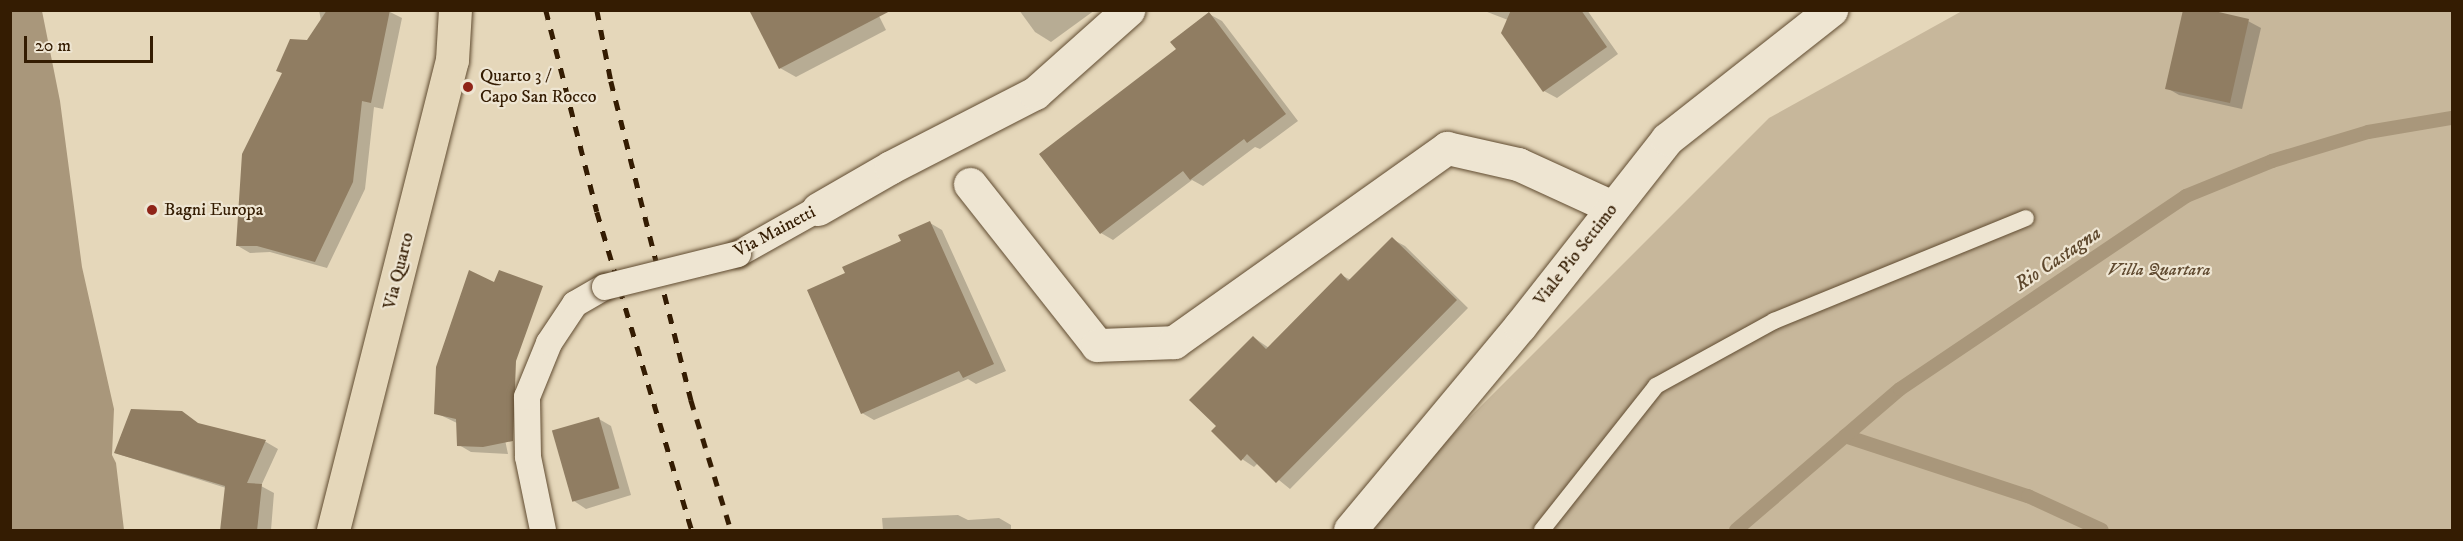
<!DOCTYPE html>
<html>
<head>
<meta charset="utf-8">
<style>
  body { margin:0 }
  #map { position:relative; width:2463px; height:541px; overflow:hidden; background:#e5d7ba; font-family:"IM FELL DW Pica",serif }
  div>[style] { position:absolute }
  .green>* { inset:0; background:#c7b79b }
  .water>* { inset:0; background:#a9977b }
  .shadow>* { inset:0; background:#0003 }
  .stream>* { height:14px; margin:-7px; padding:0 7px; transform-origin:7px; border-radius:7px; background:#a9977b }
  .building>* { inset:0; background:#907d62; transform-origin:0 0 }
  .roads { filter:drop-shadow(0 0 2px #604b30) drop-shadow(0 0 2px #604b30) }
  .service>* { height:16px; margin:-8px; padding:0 8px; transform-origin:8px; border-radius:8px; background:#eee5d2 }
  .pedestrian>* { height:26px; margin:-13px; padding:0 13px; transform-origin:13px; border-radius:13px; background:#eee5d2 }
  .minor>* { height:33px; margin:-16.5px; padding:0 16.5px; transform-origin:16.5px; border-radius:16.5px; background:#eee5d2 }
  .tertiary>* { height:33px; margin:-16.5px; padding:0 16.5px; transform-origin:16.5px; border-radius:16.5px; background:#eee5d2 }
  .primary>* { height:33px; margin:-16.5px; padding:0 16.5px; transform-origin:16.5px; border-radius:16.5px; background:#e5d7ba }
  .rail>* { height:4.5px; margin-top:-2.25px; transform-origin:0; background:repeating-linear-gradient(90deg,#341c02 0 10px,transparent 0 20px) }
  .bridges { filter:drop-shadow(0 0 2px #604b30) drop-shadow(0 0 2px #604b30) }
  .pedestrian-bridge>* { height:26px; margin:-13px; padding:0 13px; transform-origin:13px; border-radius:13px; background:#eee5d2 }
  .dots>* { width:16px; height:16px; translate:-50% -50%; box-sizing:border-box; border:3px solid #eee5d2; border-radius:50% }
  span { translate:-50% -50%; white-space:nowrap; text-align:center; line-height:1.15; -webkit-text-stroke:4.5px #eee5d2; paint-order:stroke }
  .poi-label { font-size:18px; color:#341c02 }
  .left { translate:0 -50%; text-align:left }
  .street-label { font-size:18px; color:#341c02 }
  .park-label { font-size:18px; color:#604a30; font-style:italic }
  .water-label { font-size:20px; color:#5d472c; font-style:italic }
  .frame { position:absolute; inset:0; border:12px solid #341c02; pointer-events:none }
  .scale { position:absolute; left:24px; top:36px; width:129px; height:27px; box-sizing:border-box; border:3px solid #341c02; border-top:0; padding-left:8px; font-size:18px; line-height:21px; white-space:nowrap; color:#341c02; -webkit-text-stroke:4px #eee5d2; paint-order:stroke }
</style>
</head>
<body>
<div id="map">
  <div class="green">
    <div style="clip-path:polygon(1962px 11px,2452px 11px,2452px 530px,1357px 530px,1769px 118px)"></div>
  </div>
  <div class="water">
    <div style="clip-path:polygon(10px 11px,42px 11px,60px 101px,82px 267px,114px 409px,112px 455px,116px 463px,124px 530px,11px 530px)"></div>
  </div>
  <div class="shadow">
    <div style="clip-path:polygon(319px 10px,386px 10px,402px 18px,383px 109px,374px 107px,365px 189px,327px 268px,270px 252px,250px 253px,238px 246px,325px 42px)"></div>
    <div style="clip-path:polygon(876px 10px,886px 30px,796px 77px,780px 68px)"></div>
    <div style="clip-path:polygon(1019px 10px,1095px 10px,1051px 42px,1035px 32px)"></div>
    <div style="clip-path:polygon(1482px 10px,1587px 10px,1618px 54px,1557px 98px,1544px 91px,1508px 20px)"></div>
    <div style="clip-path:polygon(1209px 14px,1222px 21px,1298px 121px,1260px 149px,1255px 147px,1203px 186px,1192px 180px,1113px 240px,1101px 233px,1178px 50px)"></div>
    <div style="clip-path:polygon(2248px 21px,2261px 28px,2242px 109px,2179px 95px,2167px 88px)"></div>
    <div style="clip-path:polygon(930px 223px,942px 230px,1006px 371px,976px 384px,968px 379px,874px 420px,862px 413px,847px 274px)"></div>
    <div style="clip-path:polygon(1392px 239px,1405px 246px,1468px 308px,1290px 489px,1258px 463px,1254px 467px,1242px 459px,1218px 426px,1253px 337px,1269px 348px,1341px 275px,1351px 280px)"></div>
    <div style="clip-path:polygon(475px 298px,508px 454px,471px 452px,459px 445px,457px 423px,436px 413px)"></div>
    <div style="clip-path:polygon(181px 412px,202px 426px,266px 442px,278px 449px,261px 486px,274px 493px,271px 530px,222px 530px,226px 488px,115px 453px)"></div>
    <div style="clip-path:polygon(599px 419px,611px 426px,631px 495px,586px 509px,574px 501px)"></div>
    <div style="clip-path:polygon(958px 515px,968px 520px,999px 518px,1011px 525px,1011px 530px,883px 530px,882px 518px)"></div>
  </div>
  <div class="stream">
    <div style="left:1845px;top:436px;width:193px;rotate:18.2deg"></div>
    <div style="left:2028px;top:496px;width:81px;rotate:24.7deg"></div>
    <div style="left:1736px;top:530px;width:216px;rotate:-40.7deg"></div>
    <div style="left:1900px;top:389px;width:345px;rotate:-34deg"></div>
    <div style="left:2186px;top:196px;width:93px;rotate:-22.1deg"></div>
    <div style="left:2272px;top:161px;width:100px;rotate:-16.8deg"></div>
    <div style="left:2368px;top:132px;width:85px;rotate:-9.5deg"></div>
  </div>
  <div class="building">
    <div style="clip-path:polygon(327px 10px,390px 10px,371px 103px,362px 101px,353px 182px,315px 262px,257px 246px,236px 246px,242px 154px,282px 73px,276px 71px,290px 39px,307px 40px)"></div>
    <div style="clip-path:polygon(749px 10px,892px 10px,779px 69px)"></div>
    <div style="clip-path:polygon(1511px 10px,1581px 10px,1607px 47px,1543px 92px,1501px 33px)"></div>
    <div style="clip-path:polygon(2183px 10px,2210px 10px,2249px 19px,2230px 103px,2165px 89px)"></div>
    <div style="clip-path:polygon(1209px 12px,1286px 114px,1247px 143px,1244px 139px,1190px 180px,1183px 171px,1100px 234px,1039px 154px,1176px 49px,1170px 42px)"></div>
    <div style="clip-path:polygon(930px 221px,994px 364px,963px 378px,959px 371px,861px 414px,807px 290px,845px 273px,842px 267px,901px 241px,898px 235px)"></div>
    <div style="clip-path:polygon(1392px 237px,1457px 300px,1276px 483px,1247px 454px,1241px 461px,1211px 431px,1216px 426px,1189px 400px,1253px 336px,1266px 349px,1341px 273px,1348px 281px)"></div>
    <div style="clip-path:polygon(469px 270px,494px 282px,499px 270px,543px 286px,516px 361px,513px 441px,483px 447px,457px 446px,456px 419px,434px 414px,436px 367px)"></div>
    <div style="clip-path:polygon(131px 409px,182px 411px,198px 423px,266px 440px,247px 483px,262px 484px,257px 531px,220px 531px,225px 486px,114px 453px)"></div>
    <div style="left:599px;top:417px;width:74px;height:49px;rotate:74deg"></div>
  </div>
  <div class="roads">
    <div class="service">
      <div style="left:1542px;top:530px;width:184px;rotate:-51.6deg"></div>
      <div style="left:1656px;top:386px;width:135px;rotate:-28.8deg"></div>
      <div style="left:1774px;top:321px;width:272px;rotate:-22.2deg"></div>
    </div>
    <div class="pedestrian">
      <div style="left:738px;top:254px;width:92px;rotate:-29.4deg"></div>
      <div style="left:543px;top:530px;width:75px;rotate:-101.6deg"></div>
      <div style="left:528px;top:457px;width:60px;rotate:-91deg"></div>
      <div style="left:527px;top:397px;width:58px;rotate:-67.8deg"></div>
      <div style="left:549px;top:343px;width:47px;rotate:-56.3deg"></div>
      <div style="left:575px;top:304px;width:34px;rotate:-30deg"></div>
    </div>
    <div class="minor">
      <div style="left:970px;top:184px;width:205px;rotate:51.7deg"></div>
      <div style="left:1097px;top:345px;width:77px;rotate:-2.2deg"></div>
      <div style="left:1174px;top:342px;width:335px;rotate:-35.4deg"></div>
      <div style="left:1447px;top:148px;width:73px;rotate:12.7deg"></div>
      <div style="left:1518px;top:164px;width:103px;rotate:24.6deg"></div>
      <div style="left:818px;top:209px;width:84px;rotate:-29.9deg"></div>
      <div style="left:891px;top:167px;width:162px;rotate:-27.2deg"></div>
      <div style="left:1035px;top:93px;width:125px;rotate:-41.7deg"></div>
    </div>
    <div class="tertiary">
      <div style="left:1350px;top:530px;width:266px;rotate:-50.2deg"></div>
      <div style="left:1520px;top:326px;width:238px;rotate:-51.8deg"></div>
      <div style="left:1667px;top:139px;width:209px;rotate:-38.2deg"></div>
    </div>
    <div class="primary">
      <div style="left:333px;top:530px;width:485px;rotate:-75.8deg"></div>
      <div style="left:452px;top:60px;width:50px;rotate:-86.6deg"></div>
    </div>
  </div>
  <div class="rail">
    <div style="left:546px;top:10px;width:208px;rotate:75.8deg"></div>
    <div style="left:597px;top:212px;width:332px;rotate:73.4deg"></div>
    <div style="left:597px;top:10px;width:72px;rotate:78.8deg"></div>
    <div style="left:611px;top:81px;width:329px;rotate:75.9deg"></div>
    <div style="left:691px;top:400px;width:136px;rotate:72.9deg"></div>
  </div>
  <div class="bridges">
    <div class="pedestrian-bridge">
      <div style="left:605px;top:287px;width:137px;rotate:-13.9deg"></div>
    </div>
  </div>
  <div class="dots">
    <div style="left:468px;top:87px;background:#8f2418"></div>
    <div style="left:152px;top:210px;background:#8f2418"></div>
  </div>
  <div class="poi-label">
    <span class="left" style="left:480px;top:87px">Quarto 3 /<br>Capo San Rocco</span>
    <span class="left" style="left:164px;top:210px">Bagni Europa</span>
  </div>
  <div class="street-label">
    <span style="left:775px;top:232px;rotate:-28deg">Via Mainetti</span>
    <span style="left:1576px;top:255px;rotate:-52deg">Viale Pio Settimo</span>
    <span style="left:399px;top:271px;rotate:-76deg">Via Quarto</span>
  </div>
  <div class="park-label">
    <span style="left:2159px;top:270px">Villa Quartara</span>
  </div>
  <div class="water-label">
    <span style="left:2058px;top:259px;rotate:-34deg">Rio Castagna</span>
  </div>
  <div class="frame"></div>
  <div class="scale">20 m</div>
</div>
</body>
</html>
